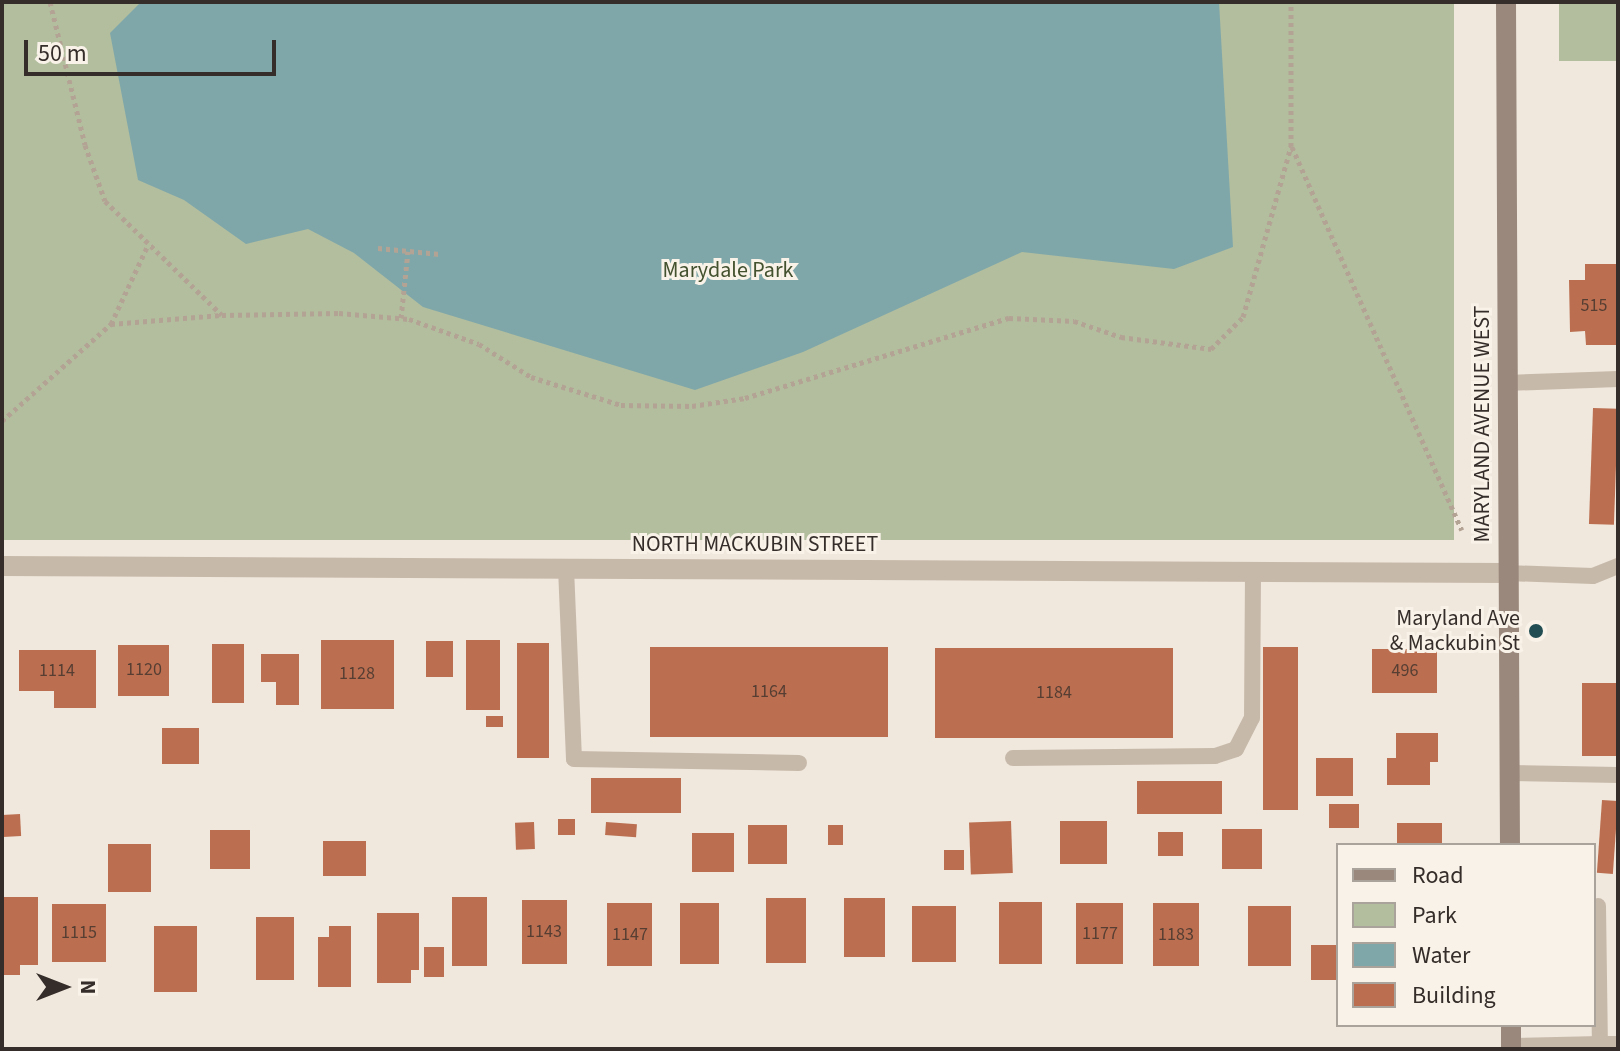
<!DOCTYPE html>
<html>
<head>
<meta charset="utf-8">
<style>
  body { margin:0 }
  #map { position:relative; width:1620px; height:1051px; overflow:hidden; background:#f0e8dd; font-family:"Source Sans 3",sans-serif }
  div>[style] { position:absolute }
  .green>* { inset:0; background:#b2be9e; transform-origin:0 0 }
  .water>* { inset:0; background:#7fa7aa }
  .building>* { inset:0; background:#bb6f50; transform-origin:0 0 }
  .path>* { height:5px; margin-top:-2.5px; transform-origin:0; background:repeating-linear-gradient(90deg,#b3a394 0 4px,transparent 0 8px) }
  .service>* { height:16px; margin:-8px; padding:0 8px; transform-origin:8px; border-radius:8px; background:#c7b9aa }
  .minor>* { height:20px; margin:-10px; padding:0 10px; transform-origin:10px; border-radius:10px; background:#c7b9aa }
  .secondary>* { height:20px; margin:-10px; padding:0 10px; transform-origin:10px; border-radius:10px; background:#9a887c }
  .dots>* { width:22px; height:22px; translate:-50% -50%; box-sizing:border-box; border:4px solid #f8f2e9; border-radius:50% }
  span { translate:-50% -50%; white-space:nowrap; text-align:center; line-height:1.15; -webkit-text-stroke:6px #f8f2e9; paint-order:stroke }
  .number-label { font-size:18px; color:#563e33 }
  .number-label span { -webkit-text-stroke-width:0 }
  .park-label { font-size:22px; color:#43512f }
  .street-label { font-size:22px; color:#352d29 }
  .poi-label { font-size:22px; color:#352d29 }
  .right { translate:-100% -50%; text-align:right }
  .frame { position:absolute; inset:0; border:4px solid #352d29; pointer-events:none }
  .legend { position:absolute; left:1336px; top:843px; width:260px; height:184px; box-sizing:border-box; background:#f8f2e9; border:2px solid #aaa39c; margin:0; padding:10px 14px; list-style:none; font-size:24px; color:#352d29 }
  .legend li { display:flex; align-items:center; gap:16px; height:40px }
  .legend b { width:40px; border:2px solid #aaa39c }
  .north { position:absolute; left:24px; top:947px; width:80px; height:80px; -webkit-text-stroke:6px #f8f2e9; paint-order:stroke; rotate:90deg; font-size:22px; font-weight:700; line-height:32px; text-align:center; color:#352d29 }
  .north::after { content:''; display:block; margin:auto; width:28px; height:36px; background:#352d29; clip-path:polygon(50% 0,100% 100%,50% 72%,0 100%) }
  .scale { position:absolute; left:24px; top:40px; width:252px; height:36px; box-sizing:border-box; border:4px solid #352d29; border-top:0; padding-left:10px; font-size:24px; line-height:28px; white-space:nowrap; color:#352d29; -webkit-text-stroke:6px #f8f2e9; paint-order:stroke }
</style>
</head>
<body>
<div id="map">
  <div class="green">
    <div style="left:2px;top:2px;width:1452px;height:538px"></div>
    <div style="left:1559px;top:2px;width:59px;height:59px"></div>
  </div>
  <div class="water">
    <div style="clip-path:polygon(141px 2px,1219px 2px,1233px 247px,1174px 269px,1022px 252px,803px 352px,695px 390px,423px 307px,354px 253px,308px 229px,246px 244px,184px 200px,138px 180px,110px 33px)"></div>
  </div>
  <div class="building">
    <div style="clip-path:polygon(1585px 264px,1618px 264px,1618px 345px,1586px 345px,1585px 331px,1570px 332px,1569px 280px,1585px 280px)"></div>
    <div style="left:1593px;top:408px;width:25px;height:116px;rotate:2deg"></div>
    <div style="left:321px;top:640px;width:73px;height:69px"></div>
    <div style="left:466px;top:640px;width:34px;height:70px"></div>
    <div style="left:426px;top:641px;width:27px;height:36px"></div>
    <div style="left:517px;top:643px;width:32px;height:115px"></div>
    <div style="left:212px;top:644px;width:32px;height:59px"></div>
    <div style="left:118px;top:645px;width:51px;height:51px"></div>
    <div style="left:650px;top:647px;width:238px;height:90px"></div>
    <div style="left:1263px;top:647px;width:35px;height:163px"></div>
    <div style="left:935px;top:648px;width:238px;height:90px"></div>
    <div style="left:1372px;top:649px;width:65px;height:44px"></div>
    <div style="clip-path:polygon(19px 650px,96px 650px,96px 708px,54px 708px,54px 691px,19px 691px)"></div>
    <div style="clip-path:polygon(261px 654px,299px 654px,299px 705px,276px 705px,276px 682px,261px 682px)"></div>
    <div style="left:1582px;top:683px;width:36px;height:73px"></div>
    <div style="left:486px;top:716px;width:17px;height:11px"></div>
    <div style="left:162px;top:728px;width:37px;height:36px"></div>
    <div style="clip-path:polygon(1396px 733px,1438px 733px,1438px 762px,1430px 762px,1430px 785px,1387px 785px,1387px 758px,1396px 758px)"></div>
    <div style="left:1316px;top:758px;width:37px;height:38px"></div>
    <div style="left:591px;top:778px;width:90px;height:35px"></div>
    <div style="left:1137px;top:781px;width:85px;height:33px"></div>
    <div style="left:1602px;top:800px;width:16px;height:73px;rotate:4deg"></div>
    <div style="left:1329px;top:804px;width:30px;height:24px"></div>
    <div style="left:20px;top:814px;width:22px;height:18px;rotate:87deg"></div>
    <div style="left:575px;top:819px;width:16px;height:17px;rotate:90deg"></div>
    <div style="left:1011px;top:821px;width:52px;height:42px;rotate:88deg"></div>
    <div style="left:1060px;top:821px;width:47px;height:43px"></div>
    <div style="left:534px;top:822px;width:27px;height:19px;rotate:88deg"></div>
    <div style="left:606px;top:822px;width:31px;height:13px;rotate:4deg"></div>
    <div style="left:1397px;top:823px;width:45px;height:22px"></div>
    <div style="left:748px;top:825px;width:39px;height:39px"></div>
    <div style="left:828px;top:825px;width:15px;height:20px"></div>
    <div style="left:1222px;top:829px;width:40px;height:40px"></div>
    <div style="left:210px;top:830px;width:40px;height:39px"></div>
    <div style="left:1158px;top:832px;width:25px;height:24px"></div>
    <div style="left:692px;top:833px;width:42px;height:39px"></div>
    <div style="left:323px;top:841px;width:43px;height:35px"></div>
    <div style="left:108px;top:844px;width:43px;height:48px"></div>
    <div style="left:944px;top:850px;width:20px;height:20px"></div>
    <div style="clip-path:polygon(2px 897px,38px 897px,38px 965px,20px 965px,20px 975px,2px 975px)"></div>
    <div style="left:452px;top:897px;width:35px;height:69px"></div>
    <div style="left:766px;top:898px;width:40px;height:65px"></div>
    <div style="left:844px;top:898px;width:41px;height:59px"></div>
    <div style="left:522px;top:900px;width:45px;height:64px"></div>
    <div style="left:999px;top:902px;width:43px;height:62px"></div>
    <div style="left:607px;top:903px;width:45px;height:63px"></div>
    <div style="left:680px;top:903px;width:39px;height:61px"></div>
    <div style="left:1076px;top:903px;width:47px;height:61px"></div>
    <div style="left:1153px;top:903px;width:46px;height:63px"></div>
    <div style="left:52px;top:904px;width:54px;height:58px"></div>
    <div style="left:912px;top:906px;width:44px;height:56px"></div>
    <div style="left:1248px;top:906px;width:43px;height:60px"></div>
    <div style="clip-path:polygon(377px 913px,419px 913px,419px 970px,411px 970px,411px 983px,377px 983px)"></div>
    <div style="left:256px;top:917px;width:38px;height:63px"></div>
    <div style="left:154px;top:926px;width:43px;height:66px"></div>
    <div style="clip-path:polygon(329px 926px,351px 926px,351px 987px,318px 987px,318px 937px,329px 937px)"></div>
    <div style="left:1311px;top:945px;width:27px;height:35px"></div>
    <div style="left:424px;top:947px;width:20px;height:30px"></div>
  </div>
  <div class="path">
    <div style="left:50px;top:2px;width:147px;rotate:76.2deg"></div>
    <div style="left:85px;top:145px;width:59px;rotate:70.3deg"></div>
    <div style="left:105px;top:201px;width:163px;rotate:44.3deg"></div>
    <div style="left:222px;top:315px;width:117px;rotate:-1deg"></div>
    <div style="left:339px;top:313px;width:70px;rotate:4.9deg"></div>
    <div style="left:409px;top:319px;width:74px;rotate:19.7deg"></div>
    <div style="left:479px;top:344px;width:62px;rotate:32.4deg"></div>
    <div style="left:531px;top:377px;width:94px;rotate:17.3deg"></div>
    <div style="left:621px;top:405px;width:71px;rotate:0.8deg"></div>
    <div style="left:692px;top:406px;width:54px;rotate:-8.6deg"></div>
    <div style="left:745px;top:398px;width:276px;rotate:-16.9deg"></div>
    <div style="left:1009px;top:318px;width:65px;rotate:2.6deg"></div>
    <div style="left:1074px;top:321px;width:50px;rotate:18.8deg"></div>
    <div style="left:1121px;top:337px;width:91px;rotate:7.6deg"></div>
    <div style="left:1211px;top:349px;width:45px;rotate:-45deg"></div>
    <div style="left:1243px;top:317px;width:178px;rotate:-74.3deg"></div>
    <div style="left:1291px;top:146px;width:144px;rotate:-90deg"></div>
    <div style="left:1292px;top:147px;width:419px;rotate:66.1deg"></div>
    <div style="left:378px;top:248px;width:62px;rotate:5.5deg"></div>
    <div style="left:401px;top:318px;width:67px;rotate:-84deg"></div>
    <div style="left:111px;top:324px;width:85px;rotate:-64.9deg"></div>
    <div style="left:2px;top:421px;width:146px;rotate:-41.7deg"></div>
    <div style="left:111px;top:324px;width:110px;rotate:-4.7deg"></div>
  </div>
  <div class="service">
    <div style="left:1507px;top:383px;width:111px;rotate:-2.1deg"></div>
    <div style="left:566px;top:568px;width:191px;rotate:87.6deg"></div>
    <div style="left:574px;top:759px;width:225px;rotate:1deg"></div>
    <div style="left:1507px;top:573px;width:86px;rotate:2deg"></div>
    <div style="left:1593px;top:576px;width:27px;rotate:-22deg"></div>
    <div style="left:1013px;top:758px;width:202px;rotate:-0.6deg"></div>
    <div style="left:1215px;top:756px;width:22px;rotate:-18deg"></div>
    <div style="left:1236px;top:749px;width:35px;rotate:-63deg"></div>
    <div style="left:1252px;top:718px;width:147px;rotate:-89.6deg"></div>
    <div style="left:1509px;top:773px;width:109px;rotate:1.1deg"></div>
    <div style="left:1598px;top:906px;width:138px;rotate:89.2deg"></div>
    <div style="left:1600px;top:1044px;width:18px"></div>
    <div style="left:1511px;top:1046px;width:89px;rotate:-1.3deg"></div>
  </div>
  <div class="minor">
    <div style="left:2px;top:566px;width:1505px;rotate:0.27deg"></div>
  </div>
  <div class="secondary">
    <div style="left:1506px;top:2px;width:843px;rotate:89.73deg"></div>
    <div style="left:1511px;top:1025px;width:24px;rotate:90deg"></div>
  </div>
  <div class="dots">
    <div style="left:1536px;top:631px;background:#224e53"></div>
  </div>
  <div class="number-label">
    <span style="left:1594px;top:306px">515</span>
    <span style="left:144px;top:670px">1120</span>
    <span style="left:57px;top:671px">1114</span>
    <span style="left:1405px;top:671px">496</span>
    <span style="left:357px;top:674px">1128</span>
    <span style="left:769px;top:692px">1164</span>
    <span style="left:1054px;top:693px">1184</span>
    <span style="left:544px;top:932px">1143</span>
    <span style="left:79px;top:933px">1115</span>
    <span style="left:1100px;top:934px">1177</span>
    <span style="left:630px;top:935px">1147</span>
    <span style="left:1176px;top:935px">1183</span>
  </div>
  <div class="park-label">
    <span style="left:728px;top:271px">Marydale Park</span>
  </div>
  <div class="street-label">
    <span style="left:1483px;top:424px;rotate:-90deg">MARYLAND AVENUE WEST</span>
    <span style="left:755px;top:545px">NORTH MACKUBIN STREET</span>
  </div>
  <div class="poi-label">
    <span class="right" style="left:1520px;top:631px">Maryland Ave<br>&amp; Mackubin St</span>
  </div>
  <div class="frame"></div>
  <ul class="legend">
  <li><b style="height:10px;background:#9a887c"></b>Road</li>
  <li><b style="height:22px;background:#b2be9e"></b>Park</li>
  <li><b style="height:22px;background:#7fa7aa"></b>Water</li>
  <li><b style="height:22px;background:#bb6f50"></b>Building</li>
  </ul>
  <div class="north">N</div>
  <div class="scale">50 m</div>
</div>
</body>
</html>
